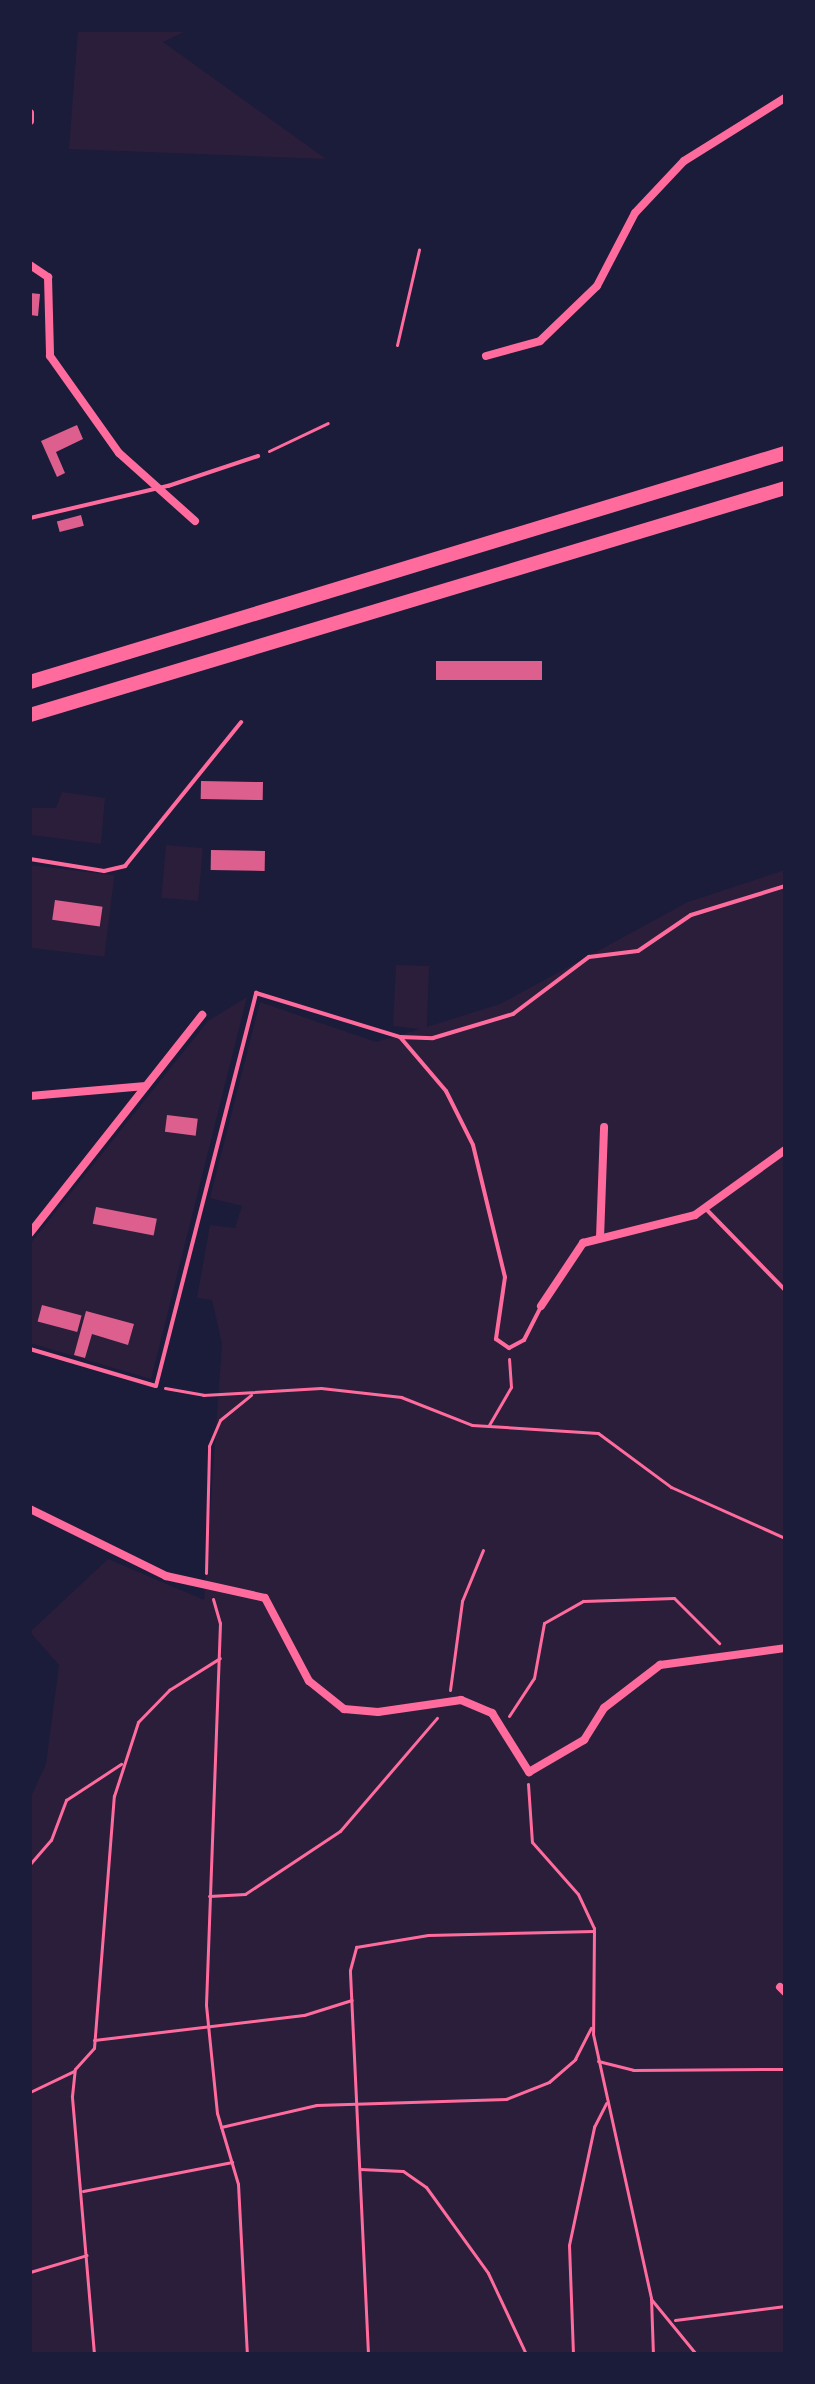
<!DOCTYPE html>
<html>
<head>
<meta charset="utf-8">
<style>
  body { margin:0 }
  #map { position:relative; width:815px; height:2384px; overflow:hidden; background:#1b1b3a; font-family:"PT Sans Narrow",sans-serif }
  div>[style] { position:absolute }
  .green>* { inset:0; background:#2a1e3b; transform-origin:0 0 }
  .building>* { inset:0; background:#dd5f8e; transform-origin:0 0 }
  .path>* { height:3px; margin:-1.5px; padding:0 1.5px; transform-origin:1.5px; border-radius:1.5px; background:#ff6b9d }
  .service>* { height:4px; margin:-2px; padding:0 2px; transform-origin:2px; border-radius:2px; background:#ff6b9d }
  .minor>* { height:8px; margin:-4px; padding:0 4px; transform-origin:4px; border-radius:4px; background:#ff6b9d }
  .trunk>* { height:14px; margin:-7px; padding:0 7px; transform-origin:7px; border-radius:7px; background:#ff6b9d }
  span { translate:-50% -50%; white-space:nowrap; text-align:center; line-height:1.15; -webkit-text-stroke:7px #1b1b3a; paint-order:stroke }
  .frame { position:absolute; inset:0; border:32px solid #1b1b3a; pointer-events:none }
</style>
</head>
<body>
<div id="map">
  <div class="green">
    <div style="clip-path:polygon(78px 30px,188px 30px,163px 42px,326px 159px,69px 149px)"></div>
    <div style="clip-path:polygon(62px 792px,105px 798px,101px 844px,31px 835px,30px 808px,56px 808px)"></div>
    <div style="left:166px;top:845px;width:37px;height:53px;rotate:5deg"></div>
    <div style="left:30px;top:865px;width:85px;height:82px;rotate:7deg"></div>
    <div style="clip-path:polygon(785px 870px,785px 2354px,30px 2354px,30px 1799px,46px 1764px,59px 1665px,30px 1632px,108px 1559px,204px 1600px,222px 1344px,212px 1300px,197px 1298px,210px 1225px,235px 1228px,242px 1206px,210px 1198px,260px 1002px,376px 1042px,420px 1029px,393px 1026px,396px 965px,429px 966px,427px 1027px,500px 1004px,688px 902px)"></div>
    <div style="clip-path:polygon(247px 997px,151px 1379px,30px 1343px,30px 1244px,208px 1021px)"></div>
  </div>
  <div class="building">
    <div style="clip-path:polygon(30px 293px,40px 294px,38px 316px,30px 315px)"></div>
    <div style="clip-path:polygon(77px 425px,83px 439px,56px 452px,65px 473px,57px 477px,41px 441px)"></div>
    <div style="left:81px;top:515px;width:11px;height:25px;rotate:75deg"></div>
    <div style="left:542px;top:661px;width:19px;height:106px;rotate:90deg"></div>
    <div style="left:201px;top:781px;width:62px;height:18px;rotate:1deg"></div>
    <div style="left:211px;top:850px;width:54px;height:20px;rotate:1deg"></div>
    <div style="left:55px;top:900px;width:48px;height:20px;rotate:8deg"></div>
    <div style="left:167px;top:1115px;width:31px;height:17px;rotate:7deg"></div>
    <div style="left:96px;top:1207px;width:62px;height:17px;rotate:11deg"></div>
    <div style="left:42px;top:1305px;width:41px;height:17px;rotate:15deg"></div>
    <div style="clip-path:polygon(86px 1311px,134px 1324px,128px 1345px,92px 1334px,85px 1358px,74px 1355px)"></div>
  </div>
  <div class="path">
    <div style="left:397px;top:345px;width:98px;rotate:-77deg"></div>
    <div style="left:269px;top:451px;width:65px;rotate:-25.4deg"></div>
    <div style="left:165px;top:1388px;width:39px;rotate:10deg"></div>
    <div style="left:203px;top:1395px;width:118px;rotate:-3.4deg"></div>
    <div style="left:321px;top:1388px;width:81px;rotate:6.4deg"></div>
    <div style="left:401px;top:1397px;width:76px;rotate:21.5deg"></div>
    <div style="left:472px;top:1425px;width:126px;rotate:3.6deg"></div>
    <div style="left:598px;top:1433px;width:91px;rotate:36.5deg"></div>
    <div style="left:671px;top:1487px;width:125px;rotate:24.1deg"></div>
    <div style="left:489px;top:1425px;width:44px;rotate:-59.9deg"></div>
    <div style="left:511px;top:1387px;width:28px;rotate:-94deg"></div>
    <div style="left:206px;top:1573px;width:127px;rotate:-88.6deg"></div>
    <div style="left:209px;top:1446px;width:28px;rotate:-67deg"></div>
    <div style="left:220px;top:1420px;width:40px;rotate:-39deg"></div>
    <div style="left:213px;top:1599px;width:25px;rotate:74deg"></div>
    <div style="left:220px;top:1623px;width:382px;rotate:92.1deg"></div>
    <div style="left:206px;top:2005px;width:109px;rotate:84.2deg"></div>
    <div style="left:217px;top:2113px;width:74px;rotate:73.5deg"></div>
    <div style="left:238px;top:2184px;width:170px;rotate:87deg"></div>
    <div style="left:450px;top:1690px;width:90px;rotate:-82.3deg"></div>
    <div style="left:462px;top:1601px;width:55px;rotate:-67.6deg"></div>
    <div style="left:509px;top:1716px;width:45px;rotate:-56.7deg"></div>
    <div style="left:534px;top:1678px;width:56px;rotate:-79.7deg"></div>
    <div style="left:544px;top:1623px;width:45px;rotate:-29.4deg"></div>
    <div style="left:583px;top:1601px;width:91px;rotate:-1.9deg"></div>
    <div style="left:674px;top:1598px;width:64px;rotate:45deg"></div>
    <div style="left:528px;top:1784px;width:58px;rotate:86.1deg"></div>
    <div style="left:532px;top:1842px;width:69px;rotate:48.5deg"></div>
    <div style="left:578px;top:1894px;width:38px;rotate:65deg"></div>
    <div style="left:594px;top:1928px;width:106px;rotate:90.5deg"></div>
    <div style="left:593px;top:2034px;width:270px;rotate:77.6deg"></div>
    <div style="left:651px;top:2298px;width:56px;rotate:88deg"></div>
    <div style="left:30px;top:1864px;width:32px;rotate:-49deg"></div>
    <div style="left:51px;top:1840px;width:43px;rotate:-69.4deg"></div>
    <div style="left:66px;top:1800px;width:66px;rotate:-33.2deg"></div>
    <div style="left:209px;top:1896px;width:36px;rotate:-3deg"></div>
    <div style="left:245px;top:1894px;width:114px;rotate:-33.6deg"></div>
    <div style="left:340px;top:1831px;width:149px;rotate:-49.4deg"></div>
    <div style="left:94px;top:2040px;width:211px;rotate:-6.8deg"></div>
    <div style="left:304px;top:2015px;width:50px;rotate:-17.4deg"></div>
    <div style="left:598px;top:2061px;width:36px;rotate:14deg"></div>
    <div style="left:633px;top:2070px;width:152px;rotate:-0.4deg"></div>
    <div style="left:30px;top:2092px;width:49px;rotate:-25.5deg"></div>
    <div style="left:221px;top:2127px;width:98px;rotate:-13deg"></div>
    <div style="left:316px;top:2105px;width:190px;rotate:-1.8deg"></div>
    <div style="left:506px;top:2099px;width:46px;rotate:-21.6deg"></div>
    <div style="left:549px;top:2082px;width:35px;rotate:-41deg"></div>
    <div style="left:575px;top:2059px;width:35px;rotate:-63deg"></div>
    <div style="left:360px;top:2169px;width:43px;rotate:2.7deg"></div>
    <div style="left:403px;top:2171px;width:28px;rotate:35deg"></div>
    <div style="left:426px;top:2187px;width:106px;rotate:54.2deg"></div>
    <div style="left:488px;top:2273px;width:89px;rotate:64.9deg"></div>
    <div style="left:83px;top:2191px;width:152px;rotate:-11deg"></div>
    <div style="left:30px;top:2272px;width:59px;rotate:-16.6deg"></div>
    <div style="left:651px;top:2299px;width:71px;rotate:50.7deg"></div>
    <div style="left:675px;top:2320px;width:111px;rotate:-7.3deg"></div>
    <div style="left:94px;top:2354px;width:259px;rotate:-94.9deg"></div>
    <div style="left:72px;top:2096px;width:27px;rotate:-84deg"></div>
    <div style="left:75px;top:2069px;width:28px;rotate:-48deg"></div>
    <div style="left:94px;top:2048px;width:253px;rotate:-85.5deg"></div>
    <div style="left:114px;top:1796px;width:78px;rotate:-72deg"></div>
    <div style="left:138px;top:1722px;width:45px;rotate:-45.9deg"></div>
    <div style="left:169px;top:1690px;width:60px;rotate:-32.1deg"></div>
    <div style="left:368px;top:2354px;width:384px;rotate:-92.7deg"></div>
    <div style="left:350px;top:1970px;width:24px;rotate:-75deg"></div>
    <div style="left:356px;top:1947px;width:73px;rotate:-9.5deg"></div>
    <div style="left:428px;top:1935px;width:166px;rotate:-1.4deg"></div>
    <div style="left:573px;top:2354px;width:109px;rotate:-92.1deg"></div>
    <div style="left:569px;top:2245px;width:121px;rotate:-78deg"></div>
    <div style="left:594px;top:2127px;width:27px;rotate:-63deg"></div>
  </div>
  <div class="service">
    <div style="left:30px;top:518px;width:142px;rotate:-13.1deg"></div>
    <div style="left:168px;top:486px;width:95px;rotate:-18.4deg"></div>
    <div style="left:30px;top:859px;width:75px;rotate:9.2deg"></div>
    <div style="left:104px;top:871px;width:22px;rotate:-13deg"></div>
    <div style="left:125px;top:866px;width:185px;rotate:-51.1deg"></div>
    <div style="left:400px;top:1037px;width:71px;rotate:49.6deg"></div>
    <div style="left:446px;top:1091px;width:60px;rotate:63.4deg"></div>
    <div style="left:473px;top:1145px;width:136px;rotate:76.4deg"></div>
    <div style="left:505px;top:1277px;width:63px;rotate:98.3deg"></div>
    <div style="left:496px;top:1339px;width:16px;rotate:35deg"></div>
    <div style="left:509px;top:1348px;width:17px;rotate:-28deg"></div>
    <div style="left:524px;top:1340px;width:38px;rotate:-63deg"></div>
    <div style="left:706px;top:1209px;width:113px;rotate:45.7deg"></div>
    <div style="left:30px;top:1349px;width:131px;rotate:16.4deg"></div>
    <div style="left:156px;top:1386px;width:406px;rotate:-75.7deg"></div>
    <div style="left:256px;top:993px;width:151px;rotate:17deg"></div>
    <div style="left:400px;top:1037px;width:33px;rotate:2deg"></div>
    <div style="left:433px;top:1038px;width:84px;rotate:-16.7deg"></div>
    <div style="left:513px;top:1014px;width:95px;rotate:-36.9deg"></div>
    <div style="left:589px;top:957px;width:49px;rotate:-7deg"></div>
    <div style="left:638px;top:951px;width:64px;rotate:-34.2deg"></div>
    <div style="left:691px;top:915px;width:98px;rotate:-17.1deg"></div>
  </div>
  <div class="minor">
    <div style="left:30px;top:113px;width:8px;rotate:90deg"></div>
    <div style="left:30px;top:265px;width:22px;rotate:34deg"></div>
    <div style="left:48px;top:277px;width:79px;rotate:88.5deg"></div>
    <div style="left:50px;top:356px;width:119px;rotate:54.6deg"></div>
    <div style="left:119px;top:453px;width:102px;rotate:41.8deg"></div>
    <div style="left:486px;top:356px;width:56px;rotate:-15.5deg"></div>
    <div style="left:540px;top:341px;width:79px;rotate:-44deg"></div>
    <div style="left:597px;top:286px;width:82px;rotate:-62.5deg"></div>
    <div style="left:635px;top:213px;width:71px;rotate:-46.7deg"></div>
    <div style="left:684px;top:161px;width:119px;rotate:-32deg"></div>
    <div style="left:30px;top:1096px;width:116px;rotate:-4.9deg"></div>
    <div style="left:30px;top:1233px;width:278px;rotate:-51.7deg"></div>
    <div style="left:600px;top:1238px;width:111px;rotate:-87.9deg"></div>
    <div style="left:541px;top:1306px;width:76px;rotate:-56.3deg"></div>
    <div style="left:583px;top:1243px;width:115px;rotate:-14deg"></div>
    <div style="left:695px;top:1215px;width:111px;rotate:-35.8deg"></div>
    <div style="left:30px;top:1509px;width:152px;rotate:26.2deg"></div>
    <div style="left:166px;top:1576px;width:101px;rotate:12.5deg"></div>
    <div style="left:265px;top:1598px;width:94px;rotate:62.1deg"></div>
    <div style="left:309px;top:1681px;width:45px;rotate:38.7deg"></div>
    <div style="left:344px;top:1709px;width:34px;rotate:5deg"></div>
    <div style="left:378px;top:1712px;width:84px;rotate:-8.2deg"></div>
    <div style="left:461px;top:1700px;width:34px;rotate:23deg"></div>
    <div style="left:492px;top:1713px;width:70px;rotate:57.9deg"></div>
    <div style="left:529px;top:1772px;width:64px;rotate:-30.2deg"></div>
    <div style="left:584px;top:1740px;width:38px;rotate:-58deg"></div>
    <div style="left:604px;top:1708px;width:71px;rotate:-37.5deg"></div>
    <div style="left:660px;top:1665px;width:126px;rotate:-7.7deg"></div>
    <div style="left:780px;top:1987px;width:7px;rotate:45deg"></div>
  </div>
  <div class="trunk">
    <div style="left:30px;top:682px;width:789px;rotate:-16.87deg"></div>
    <div style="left:30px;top:715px;width:788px;rotate:-16.73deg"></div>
  </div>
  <div class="frame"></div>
</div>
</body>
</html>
